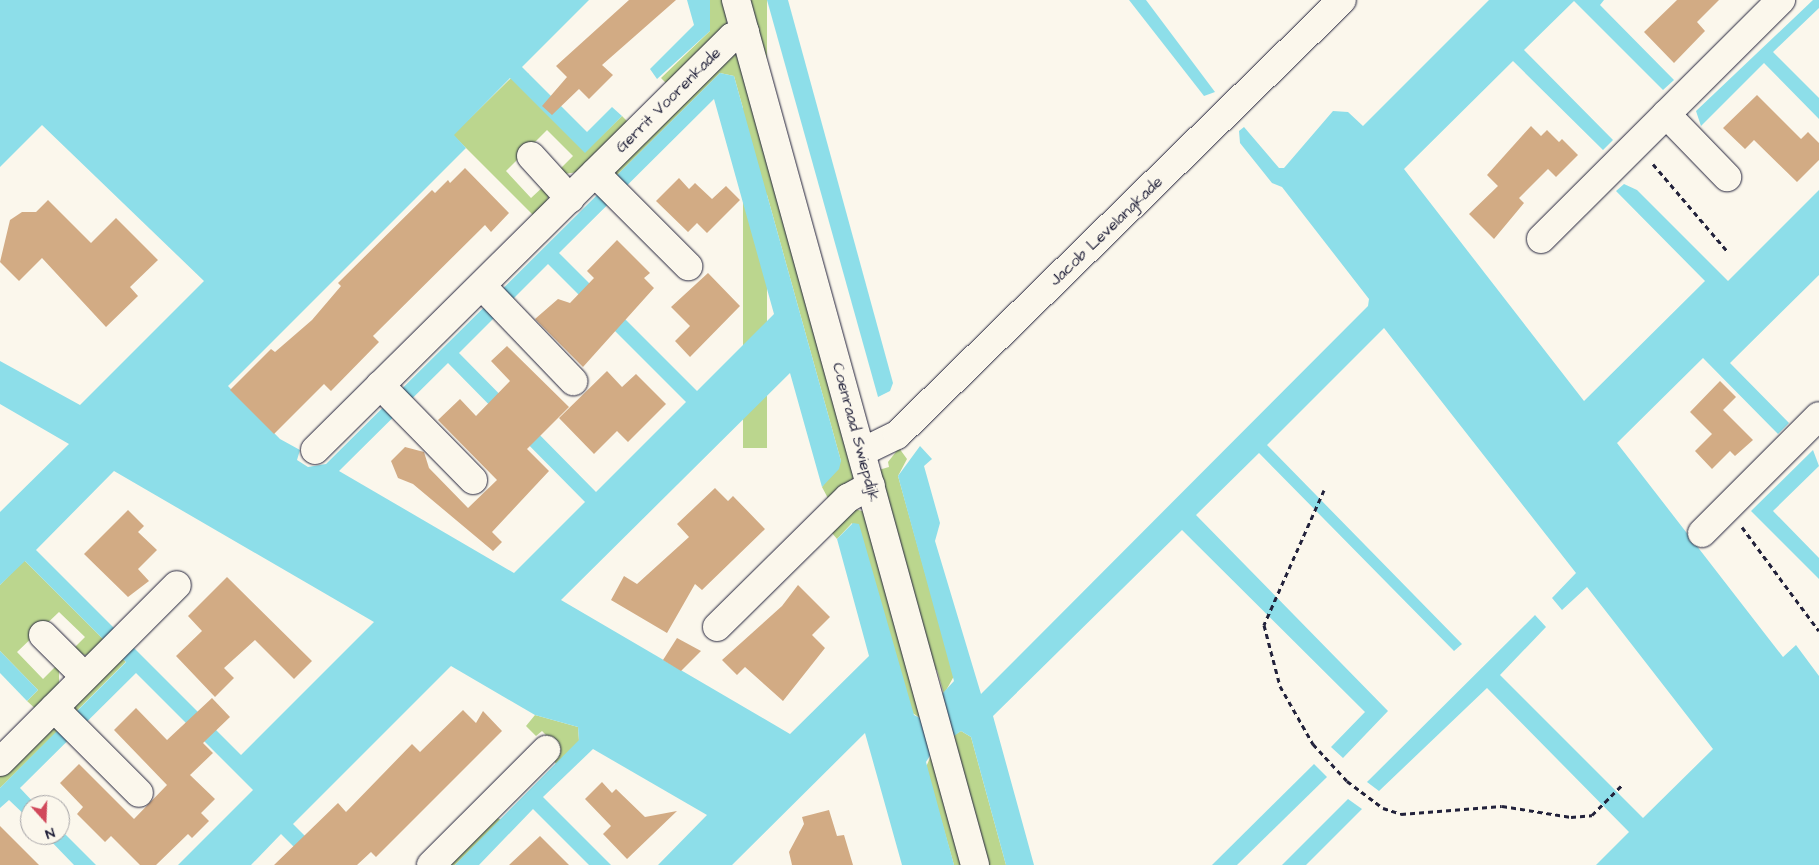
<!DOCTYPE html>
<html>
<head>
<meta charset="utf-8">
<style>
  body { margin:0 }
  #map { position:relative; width:1819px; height:865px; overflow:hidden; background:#fbf7ec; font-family:"Architects Daughter",sans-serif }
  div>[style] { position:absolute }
  .green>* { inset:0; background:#bbd68e; transform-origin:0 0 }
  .water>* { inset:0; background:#8ddee9 }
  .building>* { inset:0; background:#d2ab84 }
  .path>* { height:3px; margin-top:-1.5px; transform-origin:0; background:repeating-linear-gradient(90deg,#22223b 0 5px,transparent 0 9px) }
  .roads { filter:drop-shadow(0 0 1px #22223b) drop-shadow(0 0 1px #22223b) }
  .minor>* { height:28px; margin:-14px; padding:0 14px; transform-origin:14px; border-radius:14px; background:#fbf7ec }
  span { translate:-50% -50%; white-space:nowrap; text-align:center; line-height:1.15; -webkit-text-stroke:4px #fbf7ec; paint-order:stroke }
  .street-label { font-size:16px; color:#22223b }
  .north { position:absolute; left:20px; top:795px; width:50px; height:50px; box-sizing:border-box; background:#fbf7ec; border:1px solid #a4a2a5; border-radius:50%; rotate:160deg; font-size:14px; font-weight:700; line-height:20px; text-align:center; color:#22223b }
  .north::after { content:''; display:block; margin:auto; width:18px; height:22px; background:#d1495b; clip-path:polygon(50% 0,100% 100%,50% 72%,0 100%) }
</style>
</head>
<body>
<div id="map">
  <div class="green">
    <div style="clip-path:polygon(710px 0,726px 0,727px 28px,670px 87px,661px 78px,710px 31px)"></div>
    <div style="left:743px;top:0;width:24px;height:448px"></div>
    <div style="clip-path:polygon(736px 51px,858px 468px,853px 482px,831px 504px,822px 487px,841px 461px,734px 76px,720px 73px,612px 180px,607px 170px)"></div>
    <div style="clip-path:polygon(511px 78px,585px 152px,622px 116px,631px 125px,585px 171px,564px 174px,560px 169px,573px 156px,547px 130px,506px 171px,531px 198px,545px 185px,549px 188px,546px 213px,534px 216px,453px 135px)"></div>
    <div style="clip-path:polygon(899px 448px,907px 459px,898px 476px,954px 676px,944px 694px,937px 670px,930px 671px,875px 471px,889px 467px,888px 462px)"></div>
    <div style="clip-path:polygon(855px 509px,865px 512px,920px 718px,911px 712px,852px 523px,837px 539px,827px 527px)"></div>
    <div style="clip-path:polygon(24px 560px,109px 645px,98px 656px,75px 654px,72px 650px,85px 637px,59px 612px,17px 652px,43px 679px,56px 666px,59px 670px,59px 694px,40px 713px,27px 701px,38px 690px,0 651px,0 585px)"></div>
    <div style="left:118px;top:654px;width:11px;height:72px;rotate:45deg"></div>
    <div style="clip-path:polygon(535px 715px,578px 727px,579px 741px,556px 764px,542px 740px,546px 735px,542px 731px,536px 736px,526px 726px)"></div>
    <div style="clip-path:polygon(54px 719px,63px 726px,0 788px,0 773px)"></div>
    <div style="clip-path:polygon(961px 731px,971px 737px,1006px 865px,985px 865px,949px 738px)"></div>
    <div style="clip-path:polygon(933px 751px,969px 865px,954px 865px,926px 767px)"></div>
    <div style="clip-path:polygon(493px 815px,501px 820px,455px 865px,440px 865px)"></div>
  </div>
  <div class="water">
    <div style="clip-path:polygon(evenodd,0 0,589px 0,522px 67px,587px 132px,612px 107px,622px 116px,585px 153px,510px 78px,454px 135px,466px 148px,228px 386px,280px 439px,300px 450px,297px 460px,308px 467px,326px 464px,720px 73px,734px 76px,841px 461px,839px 469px,822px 487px,790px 373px,561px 600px,790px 734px,869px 656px,837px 539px,853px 523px,859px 524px,914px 715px,920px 718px,954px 681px,898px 476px,920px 446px,932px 459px,924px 466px,940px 523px,935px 541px,981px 694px,1368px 306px,1369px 299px,1282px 187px,1272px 183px,1240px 143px,1239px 131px,1244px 127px,1279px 168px,1284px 168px,1333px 111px,1348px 112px,1363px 126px,1489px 0,1604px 0,1600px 5px,1674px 80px,1663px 90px,1574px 1px,1524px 50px,1613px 140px,1603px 150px,1513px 61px,1404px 169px,1584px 401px,1705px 281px,1616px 191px,1624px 184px,1637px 190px,1728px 281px,1819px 190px,1819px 275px,1730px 363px,1789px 423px,1778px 434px,1703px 358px,1617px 443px,1783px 657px,1796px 645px,1819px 676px,1819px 865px,1596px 865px,1629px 832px,1487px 688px,1379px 791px,1367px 782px,1535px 615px,1546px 627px,1500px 675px,1643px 818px,1713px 749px,1587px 587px,1562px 610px,1552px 598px,1576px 573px,1384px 328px,1267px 445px,1462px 644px,1454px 651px,1259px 453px,1196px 515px,1388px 711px,1343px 758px,1331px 747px,1365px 712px,1182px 530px,993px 716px,1034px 865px,1006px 865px,971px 737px,961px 731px,933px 751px,926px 762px,954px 865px,902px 865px,865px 733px,732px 865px,658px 865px,707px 815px,593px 749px,543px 797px,611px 865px,589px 865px,533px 809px,479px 865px,455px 865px,579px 740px,578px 727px,535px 715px,451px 666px,293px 824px,334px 865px,312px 865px,281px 834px,251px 865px,178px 865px,253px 790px,136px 673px,20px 788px,36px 805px,30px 805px,30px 820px,9px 800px,0 808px,0 788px,126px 662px,25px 561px,0 585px,0 512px,69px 444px,0 404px,0 361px,80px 405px,204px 281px,42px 125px,0 167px,0 0,714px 99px,774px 314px,697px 391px,559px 253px,714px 99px,0 0,548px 264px,686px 402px,596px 492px,459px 353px,548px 264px,0 0,448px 363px,585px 502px,514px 573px,339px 471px,448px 363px,0 0,114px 471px,374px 622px,241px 755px,36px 550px,114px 471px)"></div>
    <div style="clip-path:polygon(687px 0,710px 0,710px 31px,657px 79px,650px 69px,694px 25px)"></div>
    <div style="clip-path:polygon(767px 0,788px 0,893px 383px,890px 391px,878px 397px)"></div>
    <div style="clip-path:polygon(1129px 0,1146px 0,1215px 92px,1204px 96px)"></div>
    <div style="clip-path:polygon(1813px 0,1819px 0,1819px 8px,1773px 52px,1819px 98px,1819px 119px,1764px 63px,1701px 126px,1696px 111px)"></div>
    <div style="clip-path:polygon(1813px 450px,1819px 466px,1773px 511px,1819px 558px,1819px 579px,1751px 511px)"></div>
    <div style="clip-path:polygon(0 651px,38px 690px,27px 701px,0 673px)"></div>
    <div style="clip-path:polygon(1314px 764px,1327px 777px,1237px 865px,1212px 865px)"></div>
    <div style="clip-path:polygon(1348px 799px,1362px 809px,1306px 865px,1282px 865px)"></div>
    <div style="clip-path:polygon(60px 829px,96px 865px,74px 865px,45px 835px,60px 835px)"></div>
  </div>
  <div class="building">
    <div style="clip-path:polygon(629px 0,676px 0,602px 65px,613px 75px,589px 99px,579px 89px,552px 115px,542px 106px,567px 77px,556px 66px)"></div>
    <div style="clip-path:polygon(1677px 0,1719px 0,1697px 22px,1705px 31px,1674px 63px,1644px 32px)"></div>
    <div style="clip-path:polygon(1757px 95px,1801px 139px,1808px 132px,1819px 143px,1819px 160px,1797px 182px,1754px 140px,1745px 149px,1723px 128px)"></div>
    <div style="clip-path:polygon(1531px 126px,1541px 136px,1547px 130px,1559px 142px,1562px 139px,1578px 155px,1556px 177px,1548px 169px,1519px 198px,1524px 203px,1494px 239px,1469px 214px,1498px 186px,1487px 175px)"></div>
    <div style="clip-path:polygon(465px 168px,509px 213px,491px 232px,485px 225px,373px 336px,379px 342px,331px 391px,324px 384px,274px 434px,230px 390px,271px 349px,275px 352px,312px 320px,341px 286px,338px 283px,432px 190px,435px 193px,448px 180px,450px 183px)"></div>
    <div style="clip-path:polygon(679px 178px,689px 189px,695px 183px,712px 199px,726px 186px,740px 200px,707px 233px,697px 223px,688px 232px,656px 201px)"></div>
    <div style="clip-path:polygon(48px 200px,91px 243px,116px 218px,158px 260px,130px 287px,138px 296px,106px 327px,42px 258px,19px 281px,0 262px,10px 220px,22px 212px,36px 212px)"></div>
    <div style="clip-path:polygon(617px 240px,650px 273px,644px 278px,654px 288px,583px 367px,535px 319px,558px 299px,570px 303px,594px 278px,587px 271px)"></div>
    <div style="clip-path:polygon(708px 273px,740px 306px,690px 357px,675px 341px,690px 326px,671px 307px)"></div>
    <div style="clip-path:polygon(507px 346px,569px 407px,527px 449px,549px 471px,492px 532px,502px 542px,493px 551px,413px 484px,398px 478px,391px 461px,405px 447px,424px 452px,429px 468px,468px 508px,497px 480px,438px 420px,460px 399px,476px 416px,510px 381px,491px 361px)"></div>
    <div style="clip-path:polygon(607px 371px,622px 387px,636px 374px,666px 404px,628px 442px,617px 431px,594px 454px,559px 418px)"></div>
    <div style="clip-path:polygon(1720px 381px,1736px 397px,1723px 410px,1753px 440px,1735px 456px,1730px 451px,1712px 469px,1695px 451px,1712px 434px,1690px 412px)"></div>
    <div style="clip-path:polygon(715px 488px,728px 501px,733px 496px,765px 529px,702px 590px,695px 584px,667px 633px,611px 600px,624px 576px,637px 584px,689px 537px,677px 524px)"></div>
    <div style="clip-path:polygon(128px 510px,144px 526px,138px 532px,157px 550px,138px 569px,149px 581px,128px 597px,84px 554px)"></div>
    <div style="clip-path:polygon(227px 577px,312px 661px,294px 679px,255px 640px,224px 668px,234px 678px,215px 697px,176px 656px,202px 631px,188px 616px)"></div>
    <div style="clip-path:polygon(798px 585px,830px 617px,812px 635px,825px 648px,783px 701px,745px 667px,737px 675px,722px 660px,782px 606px)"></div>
    <div style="clip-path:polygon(677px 638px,701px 651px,681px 671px,663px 660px)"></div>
    <div style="clip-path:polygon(212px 698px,230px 717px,203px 743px,213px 753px,190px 775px,215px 799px,201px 813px,209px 821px,192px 838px,188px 834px,156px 865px,140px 865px,111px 836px,105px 842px,77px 814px,83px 807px,60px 783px,79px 764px,134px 819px,167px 785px,114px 730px,136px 708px,167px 740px)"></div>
    <div style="clip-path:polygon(463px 710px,476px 723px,483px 711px,502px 731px,376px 857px,371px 852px,357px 865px,274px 865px,338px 803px,346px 812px,412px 744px,420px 752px)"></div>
    <div style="clip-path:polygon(602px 782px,612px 793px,616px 789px,645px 817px,677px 811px,627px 859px,603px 834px,611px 826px,585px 799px)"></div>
    <div style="clip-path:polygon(829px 810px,837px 836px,844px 835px,853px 865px,792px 865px,789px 852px,804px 824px,802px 817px)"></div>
    <div style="clip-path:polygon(0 826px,39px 865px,0 865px)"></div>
    <div style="clip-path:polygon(540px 836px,569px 865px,509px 865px)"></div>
  </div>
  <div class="path">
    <div style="left:1653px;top:164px;width:114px;rotate:49.6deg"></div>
    <div style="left:1324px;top:490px;width:148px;rotate:114deg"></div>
    <div style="left:1264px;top:625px;width:63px;rotate:75.3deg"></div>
    <div style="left:1280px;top:686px;width:67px;rotate:60.4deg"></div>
    <div style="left:1313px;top:744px;width:50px;rotate:47.4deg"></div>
    <div style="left:1347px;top:781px;width:45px;rotate:36.9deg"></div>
    <div style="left:1383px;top:808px;width:19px;rotate:18deg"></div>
    <div style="left:1401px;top:814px;width:101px;rotate:-4.5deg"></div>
    <div style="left:1502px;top:806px;width:70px;rotate:9.1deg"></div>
    <div style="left:1571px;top:817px;width:21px;rotate:-5deg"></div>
    <div style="left:1592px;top:815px;width:44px;rotate:-45deg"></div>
    <div style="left:1742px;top:527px;width:129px;rotate:53.5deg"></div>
  </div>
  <div class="roads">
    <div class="minor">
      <div style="left:736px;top:0;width:897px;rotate:74.55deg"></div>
      <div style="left:1666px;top:114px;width:88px;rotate:45.9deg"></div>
      <div style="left:531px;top:156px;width:58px;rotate:47.8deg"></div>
      <div style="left:595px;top:173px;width:132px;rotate:45deg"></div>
      <div style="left:1541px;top:239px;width:339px;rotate:-44.9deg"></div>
      <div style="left:482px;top:286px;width:132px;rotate:46.2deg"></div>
      <div style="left:380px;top:385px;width:133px;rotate:45.6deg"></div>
      <div style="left:315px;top:450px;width:587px;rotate:-44.72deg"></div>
      <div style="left:732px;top:37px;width:14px;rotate:-21deg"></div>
      <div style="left:862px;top:452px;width:39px;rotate:-26deg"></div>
      <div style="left:897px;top:435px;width:622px;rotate:-44.35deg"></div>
      <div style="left:1702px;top:533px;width:165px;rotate:-45deg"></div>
      <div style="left:717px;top:627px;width:184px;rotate:-44.6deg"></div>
      <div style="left:848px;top:498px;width:26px;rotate:-29deg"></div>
      <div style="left:43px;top:635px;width:59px;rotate:45deg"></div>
      <div style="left:54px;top:708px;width:120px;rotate:45deg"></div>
      <div style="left:0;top:762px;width:250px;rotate:-45deg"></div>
      <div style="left:431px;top:865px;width:163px;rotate:-45deg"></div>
    </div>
  </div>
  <div class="street-label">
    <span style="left:668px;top:100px;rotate:-45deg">Gerrit Voorenkade</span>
    <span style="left:1106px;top:231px;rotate:-44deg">Jacob Levelangkade</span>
    <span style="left:856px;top:432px;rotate:75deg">Coenraad Swiepdijk</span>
  </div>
  <div class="north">N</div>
</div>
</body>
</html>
